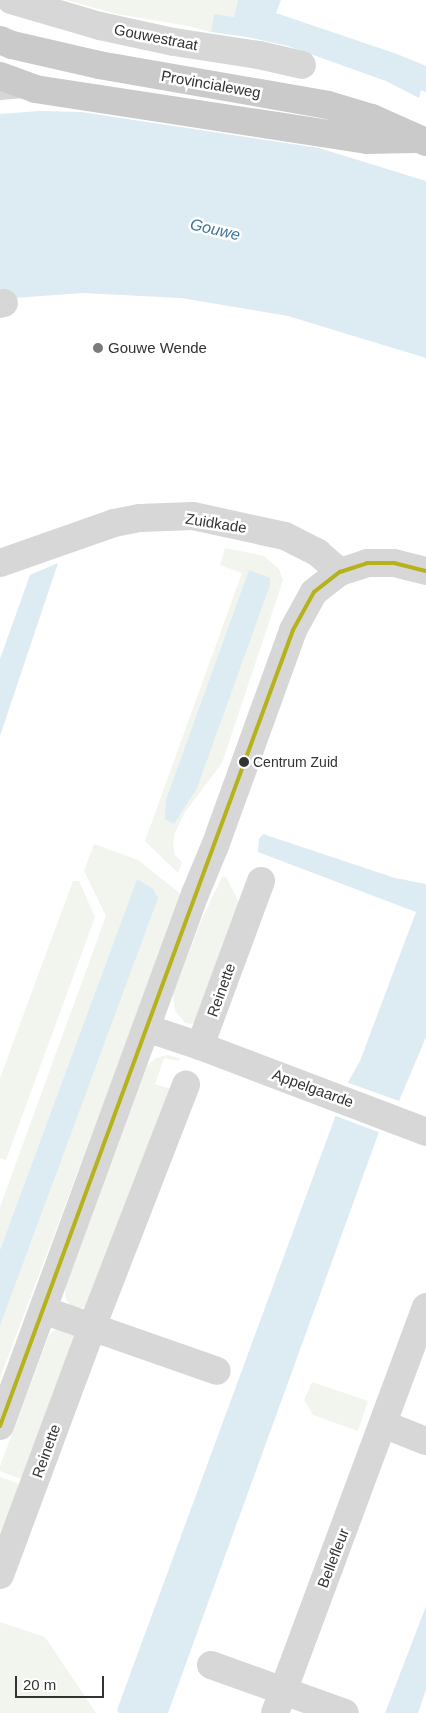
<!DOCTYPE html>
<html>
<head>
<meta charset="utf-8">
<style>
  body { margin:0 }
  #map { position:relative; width:426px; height:1713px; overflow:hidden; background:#fff; font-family:Helvetica,sans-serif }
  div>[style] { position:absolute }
  .green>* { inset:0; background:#f1f5ed }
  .water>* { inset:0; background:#ddebf3 }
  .pier>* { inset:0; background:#fff }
  .service>* { height:15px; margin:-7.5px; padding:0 7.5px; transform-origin:7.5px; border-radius:7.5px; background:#d7d7d7 }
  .minor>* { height:28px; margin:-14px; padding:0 14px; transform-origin:14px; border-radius:14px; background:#d7d7d7 }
  .tertiary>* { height:28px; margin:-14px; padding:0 14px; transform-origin:14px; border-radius:14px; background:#d7d7d7 }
  .primary>* { height:28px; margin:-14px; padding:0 14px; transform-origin:14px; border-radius:14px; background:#cacaca }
  .bus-1>* { height:4px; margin:-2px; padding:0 2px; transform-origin:2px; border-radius:2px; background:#b6b21c }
  .dots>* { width:14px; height:14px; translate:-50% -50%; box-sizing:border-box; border:2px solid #fff; border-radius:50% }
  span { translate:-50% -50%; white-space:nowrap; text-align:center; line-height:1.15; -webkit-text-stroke:5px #fff; paint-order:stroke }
  .bus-label { font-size:14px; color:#333 }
  .left { translate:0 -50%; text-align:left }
  .street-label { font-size:15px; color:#333 }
  .poi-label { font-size:15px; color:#333 }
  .water-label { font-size:16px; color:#3f7597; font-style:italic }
  .scale { position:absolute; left:15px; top:1676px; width:89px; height:22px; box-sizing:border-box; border:2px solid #333; border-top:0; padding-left:6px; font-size:15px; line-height:18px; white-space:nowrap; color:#333; -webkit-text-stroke:4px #fff; paint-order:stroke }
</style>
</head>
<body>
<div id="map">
  <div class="green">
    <div style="clip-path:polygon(66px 0,238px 0,234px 17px,214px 15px,211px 32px,188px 26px,117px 14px)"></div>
    <div style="clip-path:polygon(225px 548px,264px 556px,279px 569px,283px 580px,222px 763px,185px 812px,175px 833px,173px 844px,175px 855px,182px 862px,178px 873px,145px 841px,242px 573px,220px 565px)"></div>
    <div style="clip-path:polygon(94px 844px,138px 860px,182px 895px,0 1378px,0 1326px,157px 898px,137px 879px,0 1250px,0 1207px,106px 916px,84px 871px)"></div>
    <div style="clip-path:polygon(222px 877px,226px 877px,240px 904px,197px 1021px,192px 1024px,185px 1023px,175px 1011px,173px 994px,201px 921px)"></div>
    <div style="clip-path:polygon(73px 881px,79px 881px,95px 917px,6px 1160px,0 1158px,0 1078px)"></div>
    <div style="clip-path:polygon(167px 1055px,180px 1058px,179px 1061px,164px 1058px,155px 1084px,171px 1089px,88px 1307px,80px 1308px,70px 1305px,66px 1299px,65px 1289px,147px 1066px,156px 1058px)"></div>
    <div style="clip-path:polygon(62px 1329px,76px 1337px,26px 1481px,0 1471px,0 1466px,49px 1335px,55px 1330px)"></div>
    <div style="clip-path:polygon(312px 1382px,368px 1401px,358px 1431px,313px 1415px,304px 1400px)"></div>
    <div style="clip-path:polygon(0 1477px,25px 1486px,0 1554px)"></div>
    <div style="clip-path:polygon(0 1622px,45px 1637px,96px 1713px,0 1713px)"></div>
  </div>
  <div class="water">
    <div style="clip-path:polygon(238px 0,281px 0,276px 13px,397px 54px,426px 66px,426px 92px,421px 90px,419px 98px,386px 81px,288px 46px,247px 37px,211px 32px,214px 14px,234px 17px)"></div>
    <div style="clip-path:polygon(40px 111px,81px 112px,319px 148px,426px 181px,426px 358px,288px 316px,181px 298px,83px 293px,0 299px,0 114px)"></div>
    <div style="clip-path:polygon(58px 563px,0 736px,0 659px,30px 575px)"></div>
    <div style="clip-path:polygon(249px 570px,270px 578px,270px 585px,197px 788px,174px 824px,165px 819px,166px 800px)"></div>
    <div style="clip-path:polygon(263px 834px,395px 878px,426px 884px,426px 1037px,399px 1101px,379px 1132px,168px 1713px,119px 1713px,117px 1710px,348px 1082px,360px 1061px,416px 912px,258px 852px,259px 839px)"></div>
    <div style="clip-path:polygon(137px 879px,153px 889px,158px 898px,0 1326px,0 1250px)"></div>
    <div style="clip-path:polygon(426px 1606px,426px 1690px,418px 1713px,385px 1713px)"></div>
  </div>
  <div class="pier">
    <div style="clip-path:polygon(346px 1082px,402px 1102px,381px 1133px,333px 1115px)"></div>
  </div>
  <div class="service">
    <div style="left:0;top:92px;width:24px;rotate:-5deg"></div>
  </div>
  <div class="minor">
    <div style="left:11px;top:0;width:93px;rotate:16.3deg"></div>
    <div style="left:100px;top:26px;width:76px;rotate:12.2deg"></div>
    <div style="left:174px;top:42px;width:86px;rotate:8.7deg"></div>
    <div style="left:259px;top:55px;width:44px;rotate:13.1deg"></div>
    <div style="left:0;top:304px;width:4px;rotate:-14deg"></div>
    <div style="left:0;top:563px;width:121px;rotate:-19.3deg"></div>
    <div style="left:114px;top:523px;width:26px;rotate:-11deg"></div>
    <div style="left:140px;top:518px;width:53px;rotate:-2.2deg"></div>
    <div style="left:193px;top:516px;width:94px;rotate:12.3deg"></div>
    <div style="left:285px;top:536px;width:37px;rotate:27deg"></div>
    <div style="left:318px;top:553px;width:29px;rotate:41deg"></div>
    <div style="left:146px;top:1028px;width:57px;rotate:18.4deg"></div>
    <div style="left:200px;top:1046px;width:176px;rotate:-69.7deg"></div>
    <div style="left:200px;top:1046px;width:242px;rotate:20.8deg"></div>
    <div style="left:43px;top:1310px;width:184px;rotate:19.3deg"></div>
    <div style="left:383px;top:1424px;width:46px;rotate:21.6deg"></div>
    <div style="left:0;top:1575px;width:265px;rotate:-69.6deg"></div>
    <div style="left:92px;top:1327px;width:260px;rotate:-68.8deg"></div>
    <div style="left:211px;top:1665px;width:142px;rotate:19.7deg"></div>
    <div style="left:275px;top:1713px;width:433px;rotate:-69.6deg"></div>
  </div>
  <div class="tertiary">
    <div style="left:0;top:1426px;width:567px;rotate:-69.87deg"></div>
    <div style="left:195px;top:894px;width:52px;rotate:-67.4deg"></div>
    <div style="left:215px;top:846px;width:230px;rotate:-70.1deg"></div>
    <div style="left:293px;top:630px;width:43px;rotate:-61.1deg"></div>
    <div style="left:314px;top:592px;width:33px;rotate:-38deg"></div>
    <div style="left:340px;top:572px;width:28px;rotate:-18deg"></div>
    <div style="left:367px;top:563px;width:27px"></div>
    <div style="left:394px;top:563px;width:33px;rotate:14deg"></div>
  </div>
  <div class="primary">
    <div style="left:0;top:40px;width:13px;rotate:23deg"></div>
    <div style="left:12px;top:45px;width:89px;rotate:12.9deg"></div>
    <div style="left:99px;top:65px;width:232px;rotate:9.9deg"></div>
    <div style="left:328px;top:105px;width:46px;rotate:16.5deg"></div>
    <div style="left:372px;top:118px;width:59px;rotate:24deg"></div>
    <div style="left:0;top:76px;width:37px;rotate:20deg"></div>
    <div style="left:35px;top:89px;width:336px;rotate:8.7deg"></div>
    <div style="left:367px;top:140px;width:48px;rotate:-1.2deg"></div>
  </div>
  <div class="bus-1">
    <div style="left:0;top:1426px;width:848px;rotate:-69.79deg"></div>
    <div style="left:293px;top:630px;width:43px;rotate:-61.1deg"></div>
    <div style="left:314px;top:592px;width:33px;rotate:-38deg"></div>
    <div style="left:340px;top:572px;width:28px;rotate:-18deg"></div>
    <div style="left:367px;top:563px;width:27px"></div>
    <div style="left:394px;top:563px;width:33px;rotate:14deg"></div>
  </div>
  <div class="dots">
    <div style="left:98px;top:348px;background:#7a7a7a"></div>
    <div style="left:244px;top:762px;background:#333"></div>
  </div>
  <div class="bus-label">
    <span class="left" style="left:253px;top:762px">Centrum Zuid</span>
  </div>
  <div class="street-label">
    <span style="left:156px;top:37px;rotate:11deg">Gouwestraat</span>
    <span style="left:211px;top:84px;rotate:10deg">Provincialeweg</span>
    <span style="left:216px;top:523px;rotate:9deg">Zuidkade</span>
    <span style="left:221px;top:990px;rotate:-70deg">Reinette</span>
    <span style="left:313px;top:1088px;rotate:20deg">Appelgaarde</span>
    <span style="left:46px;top:1451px;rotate:-70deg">Reinette</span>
    <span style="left:333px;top:1558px;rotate:-69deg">Bellefleur</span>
  </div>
  <div class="poi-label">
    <span class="left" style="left:108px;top:348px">Gouwe Wende</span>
  </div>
  <div class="water-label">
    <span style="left:215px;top:230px;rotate:13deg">Gouwe</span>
  </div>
  <div class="scale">20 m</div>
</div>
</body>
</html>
